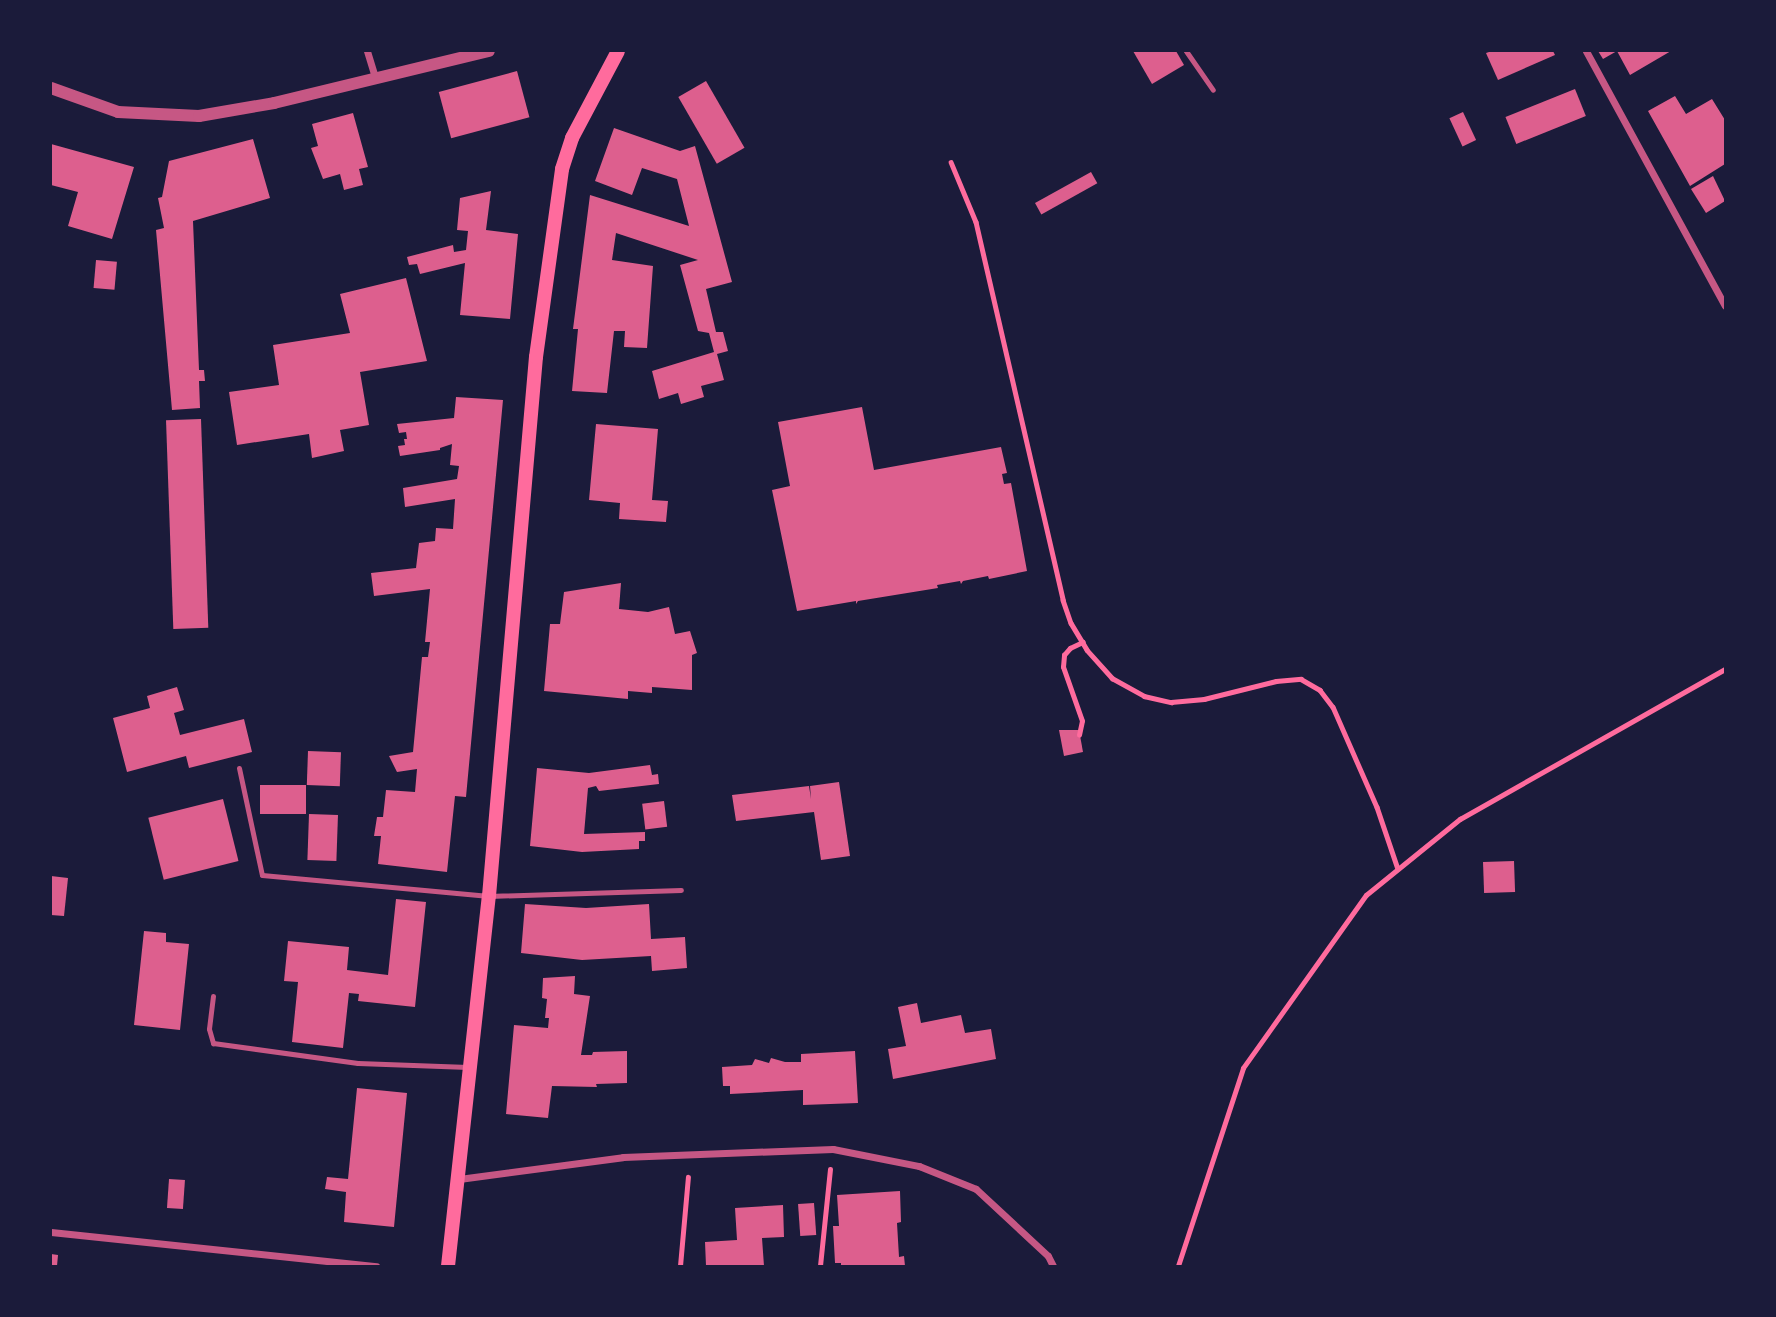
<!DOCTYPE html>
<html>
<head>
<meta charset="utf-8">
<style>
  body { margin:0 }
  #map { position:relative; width:1776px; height:1317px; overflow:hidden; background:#1b1b3a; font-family:"Asap Condensed",sans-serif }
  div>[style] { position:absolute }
  .building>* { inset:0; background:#dd5f8e; transform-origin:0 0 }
  .path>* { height:4.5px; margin:-2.25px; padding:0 2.25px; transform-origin:2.25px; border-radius:2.25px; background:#ff6b9d }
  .service>* { height:5px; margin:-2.5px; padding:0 2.5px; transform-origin:2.5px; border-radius:2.5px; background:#c65784 }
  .minor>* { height:7px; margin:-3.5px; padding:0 3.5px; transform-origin:3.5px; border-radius:3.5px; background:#c65784 }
  .tertiary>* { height:12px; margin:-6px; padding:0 6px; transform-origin:6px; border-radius:6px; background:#c65784 }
  .secondary>* { height:14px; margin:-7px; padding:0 7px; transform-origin:7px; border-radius:7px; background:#ff6b9d }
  span { translate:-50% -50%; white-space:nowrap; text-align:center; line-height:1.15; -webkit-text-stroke:6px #1b1b3a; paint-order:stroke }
  .frame { position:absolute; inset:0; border:52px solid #1b1b3a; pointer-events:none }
</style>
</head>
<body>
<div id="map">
  <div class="building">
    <div style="clip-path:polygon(1133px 51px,1176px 51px,1184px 65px,1152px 84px)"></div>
    <div style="clip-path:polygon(1492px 51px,1553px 51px,1555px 55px,1498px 80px,1486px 53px)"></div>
    <div style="clip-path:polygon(1598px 51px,1671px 51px,1630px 75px,1617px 51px,1603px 59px)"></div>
    <div style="left:517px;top:71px;width:48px;height:81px;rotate:75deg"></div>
    <div style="left:706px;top:81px;width:77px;height:32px;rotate:60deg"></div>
    <div style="left:1575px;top:89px;width:29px;height:75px;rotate:68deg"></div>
    <div style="clip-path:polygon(1675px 96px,1686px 114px,1712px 99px,1725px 120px,1725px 164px,1690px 186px,1648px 111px)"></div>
    <div style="left:1463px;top:112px;width:31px;height:15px;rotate:65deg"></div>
    <div style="clip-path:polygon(353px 113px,368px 167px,359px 169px,363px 185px,344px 190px,340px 174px,323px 179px,311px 148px,318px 146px,312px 124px)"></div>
    <div style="clip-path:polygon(614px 128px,680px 151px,695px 146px,732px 282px,706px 289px,716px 332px,723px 332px,728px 351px,717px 354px,724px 380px,701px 386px,704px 397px,681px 404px,678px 393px,659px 399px,652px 371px,714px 352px,709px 333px,698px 331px,680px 265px,698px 260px,616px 233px,612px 260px,653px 266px,647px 348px,624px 347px,625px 331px,614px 331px,607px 393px,572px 391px,578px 329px,573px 329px,590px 195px,689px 226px,677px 179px,642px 168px,632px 195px,595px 181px)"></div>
    <div style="clip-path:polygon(253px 139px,270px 198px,193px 221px,199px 370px,204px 370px,205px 381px,199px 381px,200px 408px,172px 410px,156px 230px,164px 228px,158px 198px,162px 197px,169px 161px)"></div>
    <div style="clip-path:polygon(51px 144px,134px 167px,112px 239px,68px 226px,78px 192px,51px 185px)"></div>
    <div style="left:1091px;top:172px;width:13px;height:64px;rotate:61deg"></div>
    <div style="clip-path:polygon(1713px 176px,1725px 201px,1706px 213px,1691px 189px)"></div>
    <div style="clip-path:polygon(491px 191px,486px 230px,518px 234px,510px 319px,460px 315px,465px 263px,420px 274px,417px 264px,409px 265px,407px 257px,453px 245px,454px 252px,466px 250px,468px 231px,457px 230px,460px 198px)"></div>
    <div style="left:96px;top:260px;width:21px;height:28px;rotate:5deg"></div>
    <div style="clip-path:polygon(406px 278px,427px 361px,360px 372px,369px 425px,340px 430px,344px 451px,312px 458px,309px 434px,237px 445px,229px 392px,279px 385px,273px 345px,350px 333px,340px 294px)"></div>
    <div style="clip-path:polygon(456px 397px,503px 400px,466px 797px,455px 796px,447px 872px,378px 864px,381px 836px,374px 836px,377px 817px,383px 817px,386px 790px,415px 792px,417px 769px,397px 772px,389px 756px,413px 752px,422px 657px,428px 657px,430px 642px,425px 642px,430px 589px,374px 596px,371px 573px,416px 568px,419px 543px,435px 541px,436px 528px,453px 529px,455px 499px,405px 507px,403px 488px,457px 479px,459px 466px,450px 465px,452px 444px,440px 448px,440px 450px,400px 456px,398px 446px,405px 445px,404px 439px,407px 439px,406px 432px,399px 433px,397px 424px,454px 418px)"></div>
    <div style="clip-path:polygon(862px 407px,874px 470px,1001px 447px,1007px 473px,1002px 474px,1004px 484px,1011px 483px,1027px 571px,989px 579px,988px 576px,963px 581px,961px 584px,960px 581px,937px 585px,938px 588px,858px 601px,856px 604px,856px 601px,797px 611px,772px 490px,790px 486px,778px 422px)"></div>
    <div style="left:201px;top:419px;width:209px;height:35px;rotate:88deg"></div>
    <div style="clip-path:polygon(596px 424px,658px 429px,652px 500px,668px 501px,666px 522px,619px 519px,620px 503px,589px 500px)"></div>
    <div style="clip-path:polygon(621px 583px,619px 609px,648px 612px,669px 607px,675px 634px,690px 631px,697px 653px,692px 655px,692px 690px,652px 687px,652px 693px,628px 691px,628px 699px,544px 691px,550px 624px,560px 624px,564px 592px)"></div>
    <div style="clip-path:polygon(177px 687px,184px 710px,174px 713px,180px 735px,244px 719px,252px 752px,189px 768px,186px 756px,127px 772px,113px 718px,150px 708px,147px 696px)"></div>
    <div style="clip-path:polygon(1059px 730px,1079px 730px,1083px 752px,1064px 756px)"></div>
    <div style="left:308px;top:751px;width:33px;height:34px;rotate:2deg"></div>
    <div style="clip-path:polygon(650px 765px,652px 775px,658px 774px,659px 784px,599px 791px,596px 786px,588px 788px,584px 834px,645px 832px,645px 841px,639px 841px,639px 849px,582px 852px,530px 846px,537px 768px,589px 773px)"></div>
    <div style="clip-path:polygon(839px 782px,850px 856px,821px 860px,814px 812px,736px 821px,732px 795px,809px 786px,811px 799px,810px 786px)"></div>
    <div style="left:260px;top:785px;width:46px;height:29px"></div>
    <div style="left:223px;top:799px;width:64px;height:77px;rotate:76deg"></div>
    <div style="left:664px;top:801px;width:26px;height:22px;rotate:83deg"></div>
    <div style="left:309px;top:814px;width:29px;height:46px;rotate:2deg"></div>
    <div style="left:1514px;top:861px;width:31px;height:31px;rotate:88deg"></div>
    <div style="clip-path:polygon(51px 876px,68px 878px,64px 916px,51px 915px)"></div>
    <div style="clip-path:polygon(396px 899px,426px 902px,415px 1007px,358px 1001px,359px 994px,349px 993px,343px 1048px,292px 1042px,298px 982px,284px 981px,288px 941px,349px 947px,347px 970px,388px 975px)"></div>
    <div style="clip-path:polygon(525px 904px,586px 908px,649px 904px,651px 939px,685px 937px,687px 968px,652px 971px,651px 956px,582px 960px,521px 953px)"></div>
    <div style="clip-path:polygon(144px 931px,166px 933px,166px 942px,189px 944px,180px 1030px,134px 1025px)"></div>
    <div style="clip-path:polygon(575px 976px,574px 994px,590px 996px,581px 1055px,592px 1055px,593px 1052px,627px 1051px,627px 1083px,596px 1084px,597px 1087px,552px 1086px,548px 1118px,506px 1114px,514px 1025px,548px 1028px,549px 1018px,545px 1018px,547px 999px,542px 998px,543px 978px)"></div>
    <div style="clip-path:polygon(917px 1003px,921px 1023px,961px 1015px,965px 1033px,991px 1029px,996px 1059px,893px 1079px,888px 1049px,906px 1046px,898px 1007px)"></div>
    <div style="clip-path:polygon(855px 1051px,858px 1103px,803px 1105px,803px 1090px,730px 1094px,730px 1086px,723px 1086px,722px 1067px,752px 1065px,755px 1059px,769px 1063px,771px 1058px,785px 1062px,801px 1062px,801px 1054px)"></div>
    <div style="clip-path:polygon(357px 1088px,407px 1093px,394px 1227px,344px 1222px,346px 1192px,325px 1189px,327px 1177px,348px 1179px)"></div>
    <div style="left:169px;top:1179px;width:16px;height:29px;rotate:4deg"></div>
    <div style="clip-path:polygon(900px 1191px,901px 1222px,897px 1223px,899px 1257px,904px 1256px,905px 1266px,841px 1266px,841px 1263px,835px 1263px,833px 1226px,839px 1226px,837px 1195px)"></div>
    <div style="left:814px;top:1203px;width:32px;height:16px;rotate:86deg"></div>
    <div style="clip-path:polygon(783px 1205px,784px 1237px,762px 1238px,764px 1266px,706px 1266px,705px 1242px,737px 1240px,735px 1208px)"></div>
    <div style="clip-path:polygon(51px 1254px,58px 1255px,57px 1266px,51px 1266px)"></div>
  </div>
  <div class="path">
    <div style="left:951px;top:162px;width:65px;rotate:67.4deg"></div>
    <div style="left:976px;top:222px;width:388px;rotate:77deg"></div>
    <div style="left:1063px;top:600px;width:24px;rotate:71deg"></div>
    <div style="left:1071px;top:623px;width:31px;rotate:59deg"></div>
    <div style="left:1087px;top:650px;width:38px;rotate:48deg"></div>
    <div style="left:1112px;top:678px;width:37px;rotate:29deg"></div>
    <div style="left:1144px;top:696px;width:28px;rotate:13deg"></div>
    <div style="left:1171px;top:702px;width:33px;rotate:-5deg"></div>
    <div style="left:1204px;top:699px;width:74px;rotate:-14deg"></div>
    <div style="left:1276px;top:681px;width:25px;rotate:-5deg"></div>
    <div style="left:1301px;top:679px;width:22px;rotate:30deg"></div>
    <div style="left:1320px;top:690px;width:21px;rotate:53deg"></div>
    <div style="left:1333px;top:707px;width:109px;rotate:66.3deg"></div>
    <div style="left:1377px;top:807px;width:65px;rotate:71.3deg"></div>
    <div style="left:1079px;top:735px;width:14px;rotate:-78deg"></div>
    <div style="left:1082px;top:721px;width:57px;rotate:-109.4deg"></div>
    <div style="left:1063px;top:667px;width:12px;rotate:-85deg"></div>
    <div style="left:1064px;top:655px;width:9px;rotate:-49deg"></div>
    <div style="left:1070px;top:648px;width:14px;rotate:-25deg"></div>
    <div style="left:680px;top:1266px;width:89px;rotate:-84.9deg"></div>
    <div style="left:820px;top:1266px;width:97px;rotate:-84.1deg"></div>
    <div style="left:1178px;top:1266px;width:208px;rotate:-71.8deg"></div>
    <div style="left:1243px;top:1068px;width:212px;rotate:-54.6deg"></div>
    <div style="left:1366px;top:895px;width:121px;rotate:-39deg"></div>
    <div style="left:1460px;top:819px;width:305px;rotate:-29.5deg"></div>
  </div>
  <div class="service">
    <div style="left:1186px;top:51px;width:47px;rotate:55.3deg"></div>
    <div style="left:239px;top:768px;width:109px;rotate:77.9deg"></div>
    <div style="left:262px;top:875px;width:228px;rotate:5.3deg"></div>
    <div style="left:489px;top:896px;width:192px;rotate:-1.8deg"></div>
    <div style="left:213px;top:996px;width:33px;rotate:97deg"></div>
    <div style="left:209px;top:1029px;width:15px;rotate:74deg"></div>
    <div style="left:213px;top:1043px;width:146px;rotate:7.9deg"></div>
    <div style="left:358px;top:1063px;width:110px;rotate:2.1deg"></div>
  </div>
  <div class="minor">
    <div style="left:367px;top:51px;width:28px;rotate:73deg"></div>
    <div style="left:1586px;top:51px;width:290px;rotate:61.4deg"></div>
    <div style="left:459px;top:1179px;width:165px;rotate:-7.6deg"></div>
    <div style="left:623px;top:1157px;width:210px;rotate:-2.2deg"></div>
    <div style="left:833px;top:1149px;width:88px;rotate:11.2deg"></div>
    <div style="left:919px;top:1166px;width:61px;rotate:22deg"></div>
    <div style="left:976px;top:1189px;width:98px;rotate:42.9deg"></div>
    <div style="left:1048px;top:1256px;width:11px;rotate:63deg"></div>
    <div style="left:51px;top:1232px;width:327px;rotate:6deg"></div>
  </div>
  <div class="tertiary">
    <div style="left:51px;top:88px;width:71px;rotate:19.7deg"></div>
    <div style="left:118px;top:112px;width:81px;rotate:2.8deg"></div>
    <div style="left:199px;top:116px;width:76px;rotate:-9.8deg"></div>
    <div style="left:274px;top:103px;width:221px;rotate:-13.6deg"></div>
  </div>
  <div class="secondary">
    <div style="left:448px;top:1266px;width:372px;rotate:-83.7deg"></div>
    <div style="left:489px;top:896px;width:541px;rotate:-85.02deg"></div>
    <div style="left:536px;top:357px;width:190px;rotate:-82.1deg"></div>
    <div style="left:562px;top:169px;width:33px;rotate:-72deg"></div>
    <div style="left:572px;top:138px;width:98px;rotate:-62.1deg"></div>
  </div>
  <div class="frame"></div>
</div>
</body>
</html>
